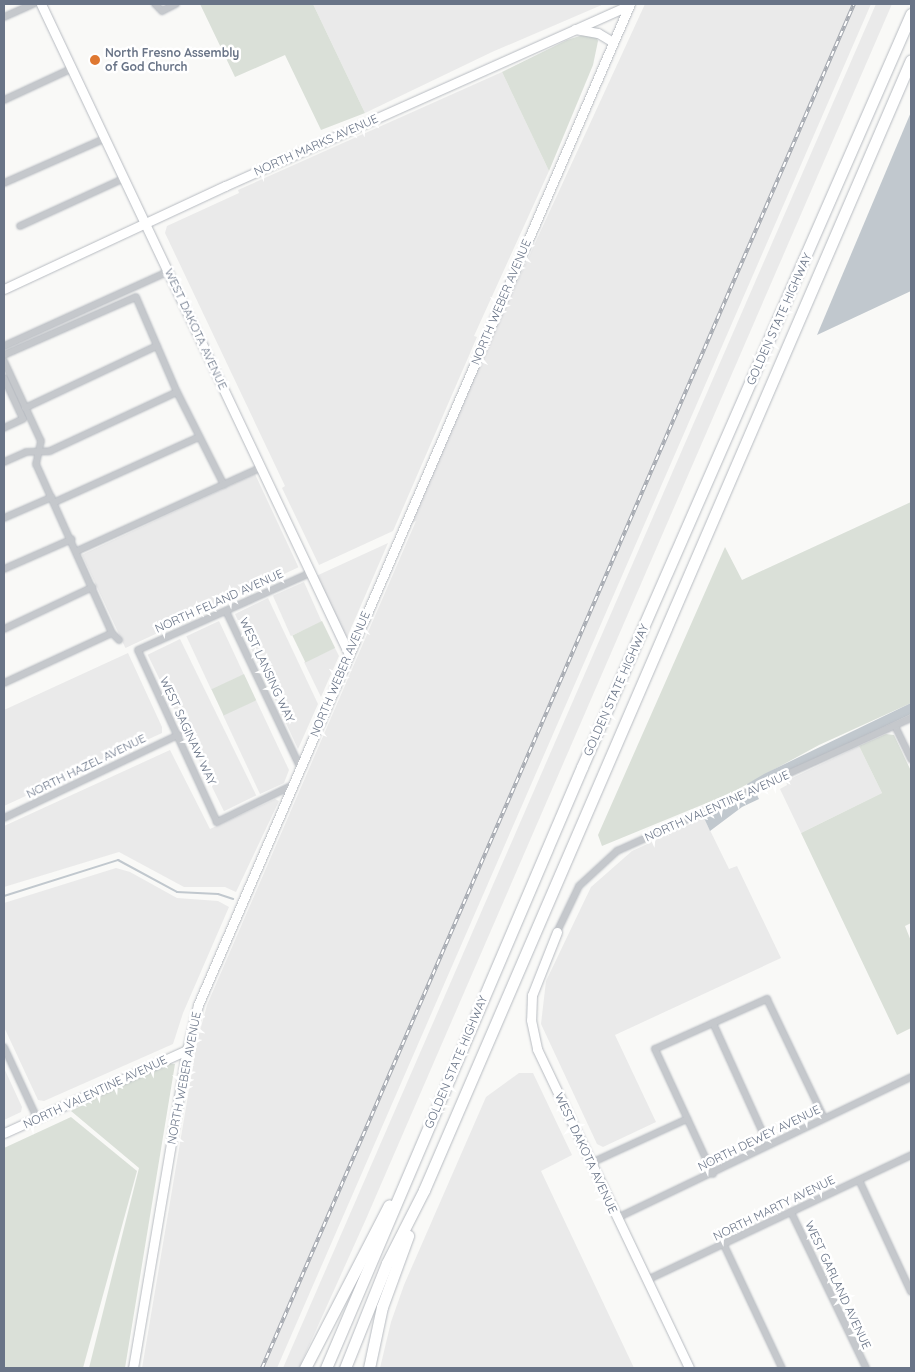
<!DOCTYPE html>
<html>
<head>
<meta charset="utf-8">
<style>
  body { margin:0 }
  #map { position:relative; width:915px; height:1372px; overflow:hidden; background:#f9f9f7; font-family:Quicksand,sans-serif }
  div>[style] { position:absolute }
  .built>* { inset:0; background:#eaeaea; transform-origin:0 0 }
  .green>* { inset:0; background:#dae0d8; transform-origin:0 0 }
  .water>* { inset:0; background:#c1c8ce }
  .stream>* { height:2px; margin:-1px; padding:0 1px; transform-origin:1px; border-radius:1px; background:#c1c8ce }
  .roads { filter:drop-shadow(0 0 1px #b7bbc1) drop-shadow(0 0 1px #b7bbc1) }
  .street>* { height:6px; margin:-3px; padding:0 3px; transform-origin:3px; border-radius:3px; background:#c5c8cc }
  .secondary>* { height:9px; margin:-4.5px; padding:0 4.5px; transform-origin:4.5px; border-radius:4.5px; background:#fff }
  .highway>* { height:11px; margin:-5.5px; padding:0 5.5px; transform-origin:5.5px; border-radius:5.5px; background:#fff }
  .rail>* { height:4px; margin-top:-2px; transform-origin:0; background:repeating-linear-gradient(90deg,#fff 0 5.5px,#a6aab1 0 11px); box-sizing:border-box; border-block:1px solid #a6aab1 }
  .dots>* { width:14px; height:14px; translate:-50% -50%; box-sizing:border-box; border:2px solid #fff; border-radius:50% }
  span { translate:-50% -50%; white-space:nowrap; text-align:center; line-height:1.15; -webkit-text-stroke:5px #fff; paint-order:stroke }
  .poi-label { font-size:12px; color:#697487; font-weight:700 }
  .left { translate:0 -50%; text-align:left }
  .street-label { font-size:12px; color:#697487 }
  .frame { position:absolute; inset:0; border:5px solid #697487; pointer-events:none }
</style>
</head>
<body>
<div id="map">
  <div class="built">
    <div style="clip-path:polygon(313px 4px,604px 4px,492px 52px,365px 113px)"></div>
    <div style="clip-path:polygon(645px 4px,871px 4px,277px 1368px,142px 1368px,197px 1042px,207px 1005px,416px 521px,405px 526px)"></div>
    <div style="clip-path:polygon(876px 4px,892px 4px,366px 1219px,299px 1368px,283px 1368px)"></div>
    <div style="clip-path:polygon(502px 72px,549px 171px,474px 336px,477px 337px,393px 531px,319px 565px,282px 488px,285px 486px,165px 233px,167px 226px,239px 193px,238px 190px)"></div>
    <div style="left:255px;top:474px;width:103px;height:191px;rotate:65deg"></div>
    <div style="clip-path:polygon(388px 543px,345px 642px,314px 577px)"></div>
    <div style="left:304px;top:582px;width:44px;height:34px;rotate:66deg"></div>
    <div style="clip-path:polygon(268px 598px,318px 704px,298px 749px,235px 614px)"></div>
    <div style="left:219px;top:621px;width:59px;height:36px;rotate:65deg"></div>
    <div style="left:180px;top:639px;width:174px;height:36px;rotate:64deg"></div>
    <div style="clip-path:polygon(335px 648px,339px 656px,321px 697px,304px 662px)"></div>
    <div style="clip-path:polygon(128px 653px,162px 727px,162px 733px,4px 806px,4px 710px)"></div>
    <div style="clip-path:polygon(256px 700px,289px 770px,284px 783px,260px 794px,223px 715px)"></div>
    <div style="clip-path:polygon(859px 746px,882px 793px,801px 833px,780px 789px,787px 785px,786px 781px)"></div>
    <div style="clip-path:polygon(170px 750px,210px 829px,275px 799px,279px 801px,236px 892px,225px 887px,184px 887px,119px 852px,4px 887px,4px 826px)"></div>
    <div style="clip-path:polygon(704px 818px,729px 869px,737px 866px,781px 958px,615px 1035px,656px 1122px,603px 1147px,597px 1144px,541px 1024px,546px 981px,591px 887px,632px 851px)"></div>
    <div style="clip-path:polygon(116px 868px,130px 872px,177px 898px,218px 901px,229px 907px,183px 1013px,173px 1044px,44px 1101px,38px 1100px,4px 1027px,4px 903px)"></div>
    <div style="clip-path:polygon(4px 1068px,22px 1107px,21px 1112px,4px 1120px)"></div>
    <div style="clip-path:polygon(519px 1073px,533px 1073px,572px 1155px,541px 1171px,634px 1368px,380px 1368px,391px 1322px,404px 1285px,486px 1097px)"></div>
  </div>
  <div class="green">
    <div style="clip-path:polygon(200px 4px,313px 4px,365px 113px,321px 130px,285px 55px,235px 77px)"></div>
    <div style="clip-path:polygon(586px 34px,596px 36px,598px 41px,593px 65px,549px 171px,502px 72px,567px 40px)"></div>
    <div style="clip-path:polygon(911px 502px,911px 703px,819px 745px,731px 793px,602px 846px,598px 835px,725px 547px,742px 580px)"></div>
    <div style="left:322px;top:621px;width:30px;height:33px;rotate:64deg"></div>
    <div style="left:244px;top:674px;width:29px;height:36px;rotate:65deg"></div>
    <div style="clip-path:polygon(886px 734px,894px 735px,911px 771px,911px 923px,905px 926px,911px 941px,911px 1028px,897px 1035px,801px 833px,882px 793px,859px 746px)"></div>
    <div style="clip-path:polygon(166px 1063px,175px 1064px,125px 1368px,89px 1368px,139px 1168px,71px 1111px)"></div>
    <div style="clip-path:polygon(71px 1117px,137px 1171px,83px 1368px,4px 1368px,4px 1148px)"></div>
  </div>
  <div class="water">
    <div style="clip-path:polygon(911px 112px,911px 291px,817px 335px)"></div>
    <div style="clip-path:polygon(911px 703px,911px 714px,750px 790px,747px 784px,764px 774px)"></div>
    <div style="clip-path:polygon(756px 793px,759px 799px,742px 807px,710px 831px,704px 818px)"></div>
  </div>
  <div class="stream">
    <div style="left:4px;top:896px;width:120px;rotate:-17.5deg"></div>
    <div style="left:118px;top:860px;width:67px;rotate:28.5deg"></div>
    <div style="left:177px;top:892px;width:41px;rotate:2.8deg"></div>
    <div style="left:218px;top:894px;width:16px;rotate:18deg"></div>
  </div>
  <div class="roads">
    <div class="street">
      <div style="left:155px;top:4px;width:10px;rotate:45deg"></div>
      <div style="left:162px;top:11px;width:16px;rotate:-27deg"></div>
      <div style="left:4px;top:17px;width:32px;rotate:-24deg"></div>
      <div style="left:4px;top:100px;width:76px;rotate:-24.9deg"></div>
      <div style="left:4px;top:183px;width:111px;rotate:-23.8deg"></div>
      <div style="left:20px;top:226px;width:115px;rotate:-24.6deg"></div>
      <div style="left:4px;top:346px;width:181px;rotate:-24.4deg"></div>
      <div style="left:4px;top:355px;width:144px;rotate:-23.7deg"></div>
      <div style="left:136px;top:297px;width:103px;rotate:66.7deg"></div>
      <div style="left:177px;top:392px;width:104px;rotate:63.2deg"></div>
      <div style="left:4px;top:361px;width:88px;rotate:65.2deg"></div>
      <div style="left:41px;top:441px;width:24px;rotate:102deg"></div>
      <div style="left:36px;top:464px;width:185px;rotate:65.8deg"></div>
      <div style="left:112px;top:633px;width:10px;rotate:45deg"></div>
      <div style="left:4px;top:378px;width:45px;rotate:65.1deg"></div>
      <div style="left:23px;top:419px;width:21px;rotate:155deg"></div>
      <div style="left:25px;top:408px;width:146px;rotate:-25.2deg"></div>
      <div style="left:4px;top:462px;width:24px;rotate:-24deg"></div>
      <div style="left:26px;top:452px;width:24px;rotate:-2deg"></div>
      <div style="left:50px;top:451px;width:140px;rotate:-24.9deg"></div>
      <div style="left:55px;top:502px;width:158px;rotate:-24.3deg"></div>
      <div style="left:4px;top:518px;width:52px;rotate:-23.6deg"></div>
      <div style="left:77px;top:551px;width:201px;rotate:-24.4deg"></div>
      <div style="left:4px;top:569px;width:74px;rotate:-23.8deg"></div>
      <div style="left:226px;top:611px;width:173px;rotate:64.6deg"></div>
      <div style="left:4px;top:629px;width:98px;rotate:-25.3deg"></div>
      <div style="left:4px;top:683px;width:119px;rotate:-24.8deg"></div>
      <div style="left:895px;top:726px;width:37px;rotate:64deg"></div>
      <div style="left:293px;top:785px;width:85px;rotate:154deg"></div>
      <div style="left:217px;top:822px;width:189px;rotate:-114.7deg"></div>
      <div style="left:138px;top:650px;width:188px;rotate:-24.1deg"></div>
      <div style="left:4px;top:818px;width:193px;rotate:-25.5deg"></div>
      <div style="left:557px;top:932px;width:51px;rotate:-64.4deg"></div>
      <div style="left:579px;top:886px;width:52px;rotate:-42.6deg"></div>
      <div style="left:617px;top:851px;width:323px;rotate:-24.3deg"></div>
      <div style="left:713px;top:1023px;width:133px;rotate:65.6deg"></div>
      <div style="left:4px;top:1047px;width:78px;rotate:65.1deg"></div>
      <div style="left:591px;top:1163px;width:106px;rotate:-24.6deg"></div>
      <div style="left:713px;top:1174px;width:138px;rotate:-114.9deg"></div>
      <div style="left:655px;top:1049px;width:123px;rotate:-24.1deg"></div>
      <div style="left:767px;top:999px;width:132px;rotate:64.4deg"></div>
      <div style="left:859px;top:1180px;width:123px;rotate:65.1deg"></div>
      <div style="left:791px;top:1212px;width:173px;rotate:64.3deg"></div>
      <div style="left:617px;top:1218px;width:326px;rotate:-25.6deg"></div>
      <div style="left:724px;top:1245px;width:136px;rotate:64.8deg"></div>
      <div style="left:647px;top:1280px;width:292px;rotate:-25.3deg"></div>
    </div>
    <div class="secondary">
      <div style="left:41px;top:4px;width:719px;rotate:64.65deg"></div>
      <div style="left:575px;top:29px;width:23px;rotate:10deg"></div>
      <div style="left:598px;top:33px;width:17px;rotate:31deg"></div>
      <div style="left:4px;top:289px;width:244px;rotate:-25deg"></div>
      <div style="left:225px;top:186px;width:443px;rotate:-24.1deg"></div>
      <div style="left:557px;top:932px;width:68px;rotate:111.6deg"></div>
      <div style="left:532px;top:995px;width:25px;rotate:92deg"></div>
      <div style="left:531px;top:1020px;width:30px;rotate:78deg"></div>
      <div style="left:537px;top:1049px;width:353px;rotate:64.5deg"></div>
      <div style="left:4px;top:1133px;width:201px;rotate:-24.4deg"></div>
      <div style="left:133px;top:1368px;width:323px;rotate:-80.4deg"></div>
      <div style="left:187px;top:1050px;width:46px;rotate:-76.3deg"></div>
      <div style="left:198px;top:1005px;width:1090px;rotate:-66.66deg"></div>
    </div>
    <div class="highway">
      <div style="left:305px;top:1368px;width:183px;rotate:-62.7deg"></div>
      <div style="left:326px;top:1368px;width:653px;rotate:-66.93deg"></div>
      <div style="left:582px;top:767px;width:822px;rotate:-66.4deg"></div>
      <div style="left:345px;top:1368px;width:113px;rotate:-68.2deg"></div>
      <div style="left:387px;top:1263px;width:82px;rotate:-63.1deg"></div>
      <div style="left:424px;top:1190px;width:1230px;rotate:-66.69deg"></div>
      <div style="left:369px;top:1368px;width:62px;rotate:-78deg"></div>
      <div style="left:382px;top:1307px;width:76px;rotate:-69.9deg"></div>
    </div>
  </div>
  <div class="rail">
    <div style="left:262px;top:1368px;width:1487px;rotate:-66.54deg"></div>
  </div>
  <div class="dots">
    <div style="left:95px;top:60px;background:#df7831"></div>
  </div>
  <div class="poi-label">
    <span class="left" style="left:105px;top:60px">North Fresno Assembly<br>of God Church</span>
  </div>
  <div class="street-label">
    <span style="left:316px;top:145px;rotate:-24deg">NORTH MARKS AVENUE</span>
    <span style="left:501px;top:302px;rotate:-67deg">NORTH WEBER AVENUE</span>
    <span style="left:779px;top:319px;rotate:-66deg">GOLDEN STATE HIGHWAY</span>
    <span style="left:196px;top:329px;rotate:65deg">WEST DAKOTA AVENUE</span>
    <span style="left:219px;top:601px;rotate:-24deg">NORTH FELAND AVENUE</span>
    <span style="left:267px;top:670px;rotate:65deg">WEST LANSING WAY</span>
    <span style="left:340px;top:674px;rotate:-67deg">NORTH WEBER AVENUE</span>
    <span style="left:616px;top:690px;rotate:-66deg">GOLDEN STATE HIGHWAY</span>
    <span style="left:188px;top:731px;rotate:65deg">WEST SAGINAW WAY</span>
    <span style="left:86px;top:766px;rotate:-26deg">NORTH HAZEL AVENUE</span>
    <span style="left:717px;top:806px;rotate:-24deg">NORTH VALENTINE AVENUE</span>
    <span style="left:456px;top:1062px;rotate:-67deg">GOLDEN STATE HIGHWAY</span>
    <span style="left:184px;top:1078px;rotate:-79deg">NORTH WEBER AVENUE</span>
    <span style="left:95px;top:1092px;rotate:-25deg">NORTH VALENTINE AVENUE</span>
    <span style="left:759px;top:1138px;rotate:-26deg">NORTH DEWEY AVENUE</span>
    <span style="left:586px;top:1153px;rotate:65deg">WEST DAKOTA AVENUE</span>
    <span style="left:774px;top:1208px;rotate:-26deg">NORTH MARTY AVENUE</span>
    <span style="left:838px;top:1285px;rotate:65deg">WEST GARLAND AVENUE</span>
  </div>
  <div class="frame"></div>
</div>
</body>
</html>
